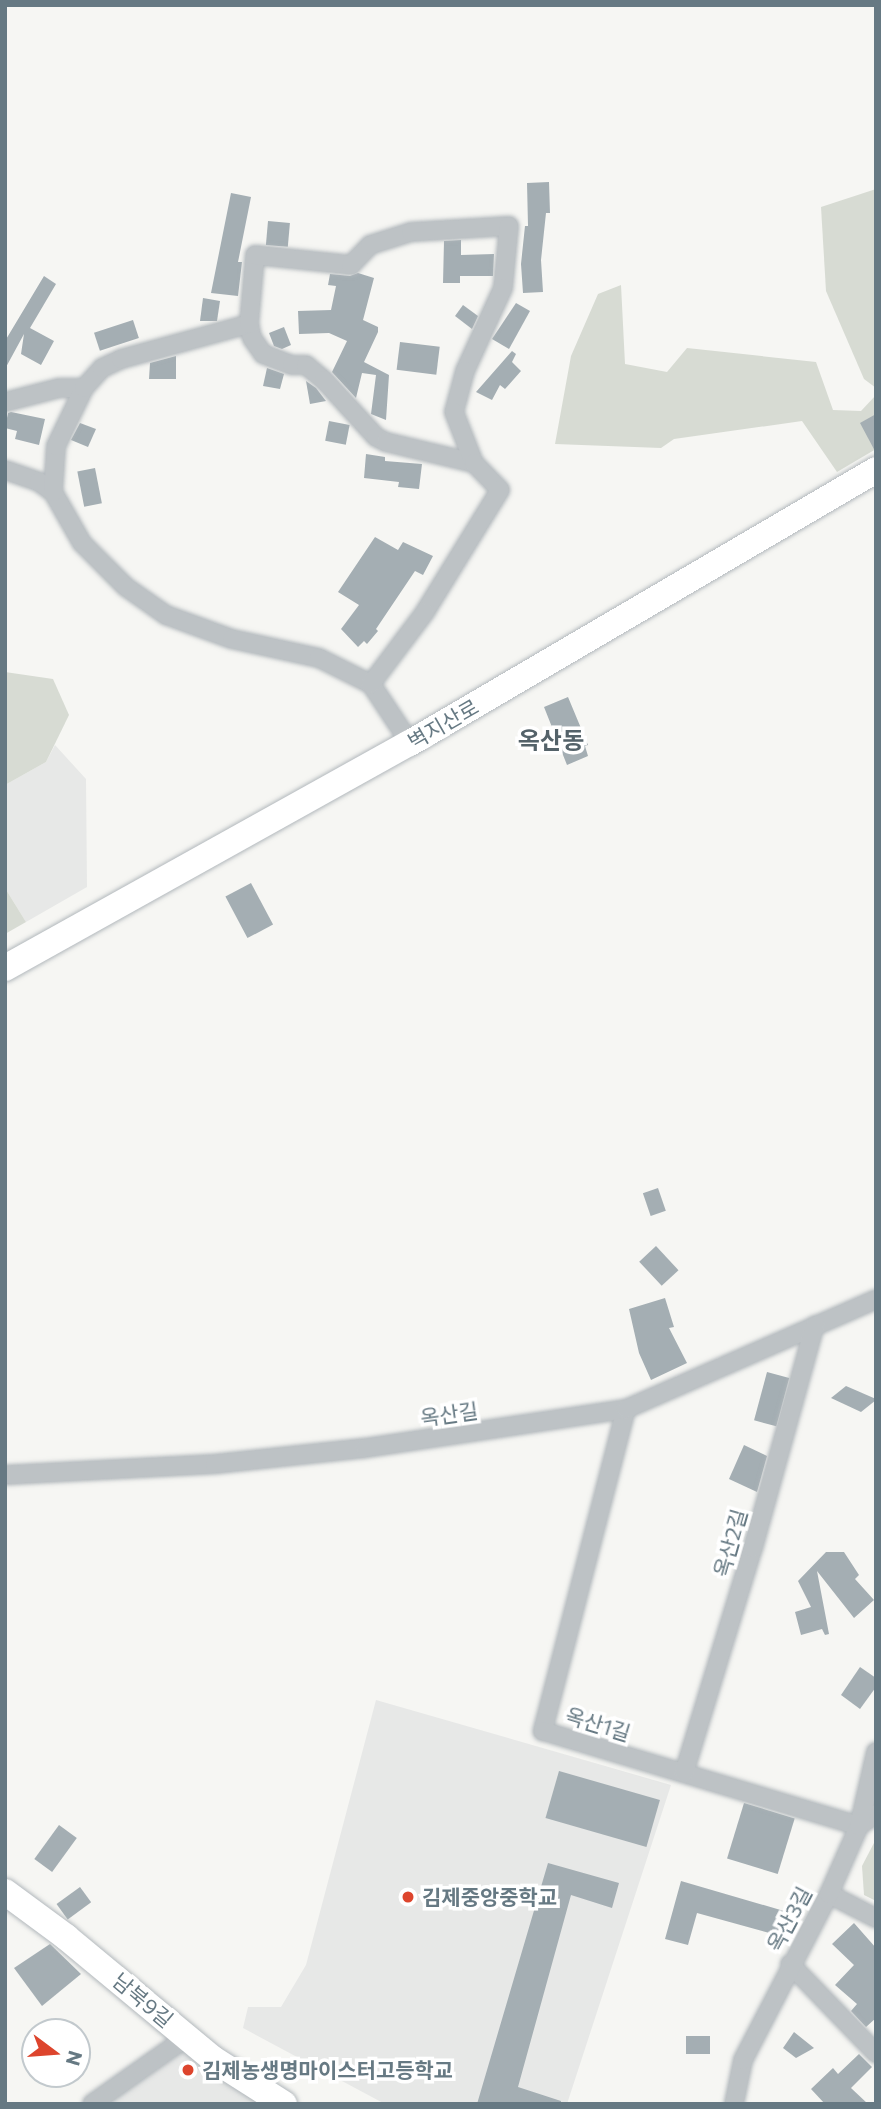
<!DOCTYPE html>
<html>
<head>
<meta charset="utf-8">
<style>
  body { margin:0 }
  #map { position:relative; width:881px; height:2109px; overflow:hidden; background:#f6f6f3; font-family:Commissioner,"Noto Sans KR",sans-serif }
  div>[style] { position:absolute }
  .built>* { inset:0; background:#e7e8e7 }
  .green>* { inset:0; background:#d7dbd3 }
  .building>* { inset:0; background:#a4aeb3; transform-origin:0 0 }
  .roads { filter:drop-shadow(0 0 2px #b2b8bc) drop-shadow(0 0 2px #b2b8bc) }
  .street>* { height:18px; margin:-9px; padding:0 9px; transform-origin:9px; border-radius:9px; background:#bdc2c5 }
  .secondary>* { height:26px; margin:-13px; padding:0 13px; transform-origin:13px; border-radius:13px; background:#fff }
  .dots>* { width:19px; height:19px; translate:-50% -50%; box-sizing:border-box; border:4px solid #fff; border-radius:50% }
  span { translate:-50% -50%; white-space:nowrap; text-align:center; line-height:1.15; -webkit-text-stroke:7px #fff; paint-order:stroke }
  .street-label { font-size:21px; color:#667983 }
  .poi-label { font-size:21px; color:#667983; font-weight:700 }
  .left { translate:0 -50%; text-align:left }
  .quarter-label { font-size:24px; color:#546269; font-weight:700 }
  .frame { position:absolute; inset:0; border:7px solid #667983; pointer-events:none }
  .north { position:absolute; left:21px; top:2018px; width:70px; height:70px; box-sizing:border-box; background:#fff; border:2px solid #c2c9cd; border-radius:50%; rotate:106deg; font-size:19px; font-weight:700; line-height:28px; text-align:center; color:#667983 }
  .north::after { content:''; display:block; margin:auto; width:24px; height:32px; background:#dd452d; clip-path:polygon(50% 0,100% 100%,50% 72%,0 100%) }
</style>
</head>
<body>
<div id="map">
  <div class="built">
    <div style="clip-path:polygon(55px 745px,86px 779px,87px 887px,26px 922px,5px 888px,5px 785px,46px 762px)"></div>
    <div style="clip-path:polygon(376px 1700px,671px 1785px,567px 2104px,385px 2104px,243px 2028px,248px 2007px,281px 2007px,306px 1965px)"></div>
    <div style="clip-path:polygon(187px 2037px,285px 2104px,92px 2104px)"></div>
  </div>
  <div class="green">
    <div style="clip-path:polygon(876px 189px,876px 388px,864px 379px,826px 291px,821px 207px)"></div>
    <div style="clip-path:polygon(621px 285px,625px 364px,667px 372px,687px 348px,816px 362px,833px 410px,861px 411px,876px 395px,876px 449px,837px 472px,802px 421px,674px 439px,661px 448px,555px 444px,571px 356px,598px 294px)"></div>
    <div style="clip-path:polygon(5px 672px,53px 679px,69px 715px,46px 762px,5px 785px)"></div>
    <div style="clip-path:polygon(5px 888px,26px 922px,5px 934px)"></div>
    <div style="clip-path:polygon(876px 1839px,876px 1901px,864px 1895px,862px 1866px)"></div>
  </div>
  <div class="building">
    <div style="clip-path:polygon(549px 182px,550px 213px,546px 213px,541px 260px,543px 292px,523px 293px,521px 264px,525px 226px,528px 226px,527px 183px)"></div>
    <div style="clip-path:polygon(231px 193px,251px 197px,238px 262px,242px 262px,238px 296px,211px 293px)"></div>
    <div style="left:268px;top:221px;width:22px;height:24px;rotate:5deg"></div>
    <div style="clip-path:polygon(461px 240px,461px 255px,494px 254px,493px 276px,460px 276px,460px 283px,443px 283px,444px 241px)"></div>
    <div style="clip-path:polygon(358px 273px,374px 278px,363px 320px,378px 327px,378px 332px,364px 362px,389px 375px,386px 420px,371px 414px,376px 375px,362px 373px,356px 398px,332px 372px,347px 341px,329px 333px,299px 334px,298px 311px,331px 310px,336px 286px,328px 285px,330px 274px,350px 276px)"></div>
    <div style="clip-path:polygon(44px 276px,56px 284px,30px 328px,54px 341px,41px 365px,21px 354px,24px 334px,5px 369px,5px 341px)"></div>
    <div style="clip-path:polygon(203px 298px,220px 301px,217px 321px,200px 321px)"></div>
    <div style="clip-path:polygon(516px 303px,530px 311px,509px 349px,492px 339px)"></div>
    <div style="clip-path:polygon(463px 305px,478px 316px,472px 329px,455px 316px)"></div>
    <div style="left:133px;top:320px;width:19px;height:41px;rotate:72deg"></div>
    <div style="clip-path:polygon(284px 327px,291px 345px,282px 349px,274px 346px,269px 333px)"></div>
    <div style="left:400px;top:342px;width:40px;height:28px;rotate:7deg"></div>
    <div style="clip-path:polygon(512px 351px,516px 354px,512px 362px,521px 371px,505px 389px,500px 385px,492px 400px,476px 392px)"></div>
    <div style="clip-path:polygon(176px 356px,176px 379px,149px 379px,150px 363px)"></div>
    <div style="clip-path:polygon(267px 368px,284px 374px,280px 389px,263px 386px)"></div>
    <div style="clip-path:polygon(306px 381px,316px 388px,326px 401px,310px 404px)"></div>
    <div style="clip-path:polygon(11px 412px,45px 419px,39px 445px,15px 439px,17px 431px,5px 428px,8px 413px)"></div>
    <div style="clip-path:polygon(876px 414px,876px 453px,860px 423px)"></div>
    <div style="left:329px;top:421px;width:21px;height:20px;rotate:11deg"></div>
    <div style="clip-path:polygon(80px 423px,96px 429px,88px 447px,71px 440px)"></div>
    <div style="clip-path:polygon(366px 454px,385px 457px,385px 461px,422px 464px,419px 489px,398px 487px,399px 482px,364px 478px)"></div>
    <div style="left:95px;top:468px;width:36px;height:18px;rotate:79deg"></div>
    <div style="clip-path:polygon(375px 537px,398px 550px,403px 542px,433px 556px,423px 575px,415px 571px,376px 629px,378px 631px,367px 644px,364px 641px,358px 647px,341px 629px,359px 605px,338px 592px)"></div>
    <div style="clip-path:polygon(568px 697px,588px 745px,585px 746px,588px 756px,567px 765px,544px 707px)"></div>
    <div style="left:251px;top:883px;width:47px;height:29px;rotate:62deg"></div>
    <div style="left:658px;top:1188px;width:24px;height:16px;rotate:71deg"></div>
    <div style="left:656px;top:1246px;width:33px;height:23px;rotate:47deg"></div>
    <div style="clip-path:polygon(665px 1298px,674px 1327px,669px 1328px,687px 1363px,651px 1380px,639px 1353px,629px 1309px)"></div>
    <div style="left:767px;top:1372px;width:23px;height:50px;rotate:15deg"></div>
    <div style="clip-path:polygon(846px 1386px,876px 1399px,876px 1400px,861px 1412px,831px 1398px)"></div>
    <div style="clip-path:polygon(744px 1445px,767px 1456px,757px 1492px,729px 1479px)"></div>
    <div style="clip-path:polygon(826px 1552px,844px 1552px,859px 1575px,855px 1579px,874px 1600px,854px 1618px,817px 1571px,829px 1634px,825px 1635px,822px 1629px,801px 1635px,795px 1612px,811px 1607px,798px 1581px)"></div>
    <div style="clip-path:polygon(860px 1667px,876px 1678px,876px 1687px,860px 1709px,841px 1695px)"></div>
    <div style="left:559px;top:1771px;width:105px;height:49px;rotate:16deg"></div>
    <div style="left:744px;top:1803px;width:53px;height:58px;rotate:17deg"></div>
    <div style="left:59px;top:1825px;width:22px;height:42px;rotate:36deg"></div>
    <div style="clip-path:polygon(548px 1863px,619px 1883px,612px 1908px,571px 1895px,518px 2087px,561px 2101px,561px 2104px,477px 2104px)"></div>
    <div style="clip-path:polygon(681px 1881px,784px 1911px,777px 1935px,697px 1913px,688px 1945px,665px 1939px)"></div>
    <div style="left:80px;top:1887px;width:19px;height:29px;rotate:54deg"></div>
    <div style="clip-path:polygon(854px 1923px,876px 1948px,876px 2018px,866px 2027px,851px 2011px,857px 2004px,835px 1985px,854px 1965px,832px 1944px)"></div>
    <div style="clip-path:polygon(50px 1944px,81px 1974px,42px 2006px,14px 1968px)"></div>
    <div style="clip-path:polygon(794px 2032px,814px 2048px,796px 2058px,783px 2048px)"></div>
    <div style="left:686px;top:2036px;width:24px;height:18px"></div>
    <div style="clip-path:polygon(859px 2054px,872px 2067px,851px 2088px,868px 2104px,825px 2104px,811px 2089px,833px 2068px,838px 2074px)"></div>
  </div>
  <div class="roads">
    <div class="street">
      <div style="left:249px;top:324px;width:14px;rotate:78deg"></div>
      <div style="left:252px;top:338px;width:19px;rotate:55deg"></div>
      <div style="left:263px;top:354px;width:31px;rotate:21deg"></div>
      <div style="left:292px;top:365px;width:14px"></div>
      <div style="left:306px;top:365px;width:23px;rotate:40deg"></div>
      <div style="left:324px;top:380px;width:77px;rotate:47.6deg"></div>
      <div style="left:376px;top:437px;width:11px;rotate:27deg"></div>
      <div style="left:386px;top:442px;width:90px;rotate:13.4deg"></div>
      <div style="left:5px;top:402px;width:56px;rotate:-14.5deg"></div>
      <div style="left:59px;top:388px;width:25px"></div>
      <div style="left:5px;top:470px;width:36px;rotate:19deg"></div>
      <div style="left:39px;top:482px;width:17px;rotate:36deg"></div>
      <div style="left:53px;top:492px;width:59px;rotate:60.4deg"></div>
      <div style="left:82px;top:543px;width:62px;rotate:45deg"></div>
      <div style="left:126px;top:587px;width:49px;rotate:35deg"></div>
      <div style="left:166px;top:615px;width:70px;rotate:20deg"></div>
      <div style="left:232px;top:639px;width:89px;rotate:12.3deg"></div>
      <div style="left:319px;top:658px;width:58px;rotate:26.6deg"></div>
      <div style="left:371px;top:684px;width:71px;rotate:56.5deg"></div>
      <div style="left:53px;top:492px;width:46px;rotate:-86.3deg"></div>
      <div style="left:56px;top:446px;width:64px;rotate:-64.2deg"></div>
      <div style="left:84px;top:388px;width:27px;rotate:-48deg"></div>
      <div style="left:102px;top:368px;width:21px;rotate:-25deg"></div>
      <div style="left:121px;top:359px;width:133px;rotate:-15.3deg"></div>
      <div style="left:249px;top:324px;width:69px;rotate:-85deg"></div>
      <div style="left:255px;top:255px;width:97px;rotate:5.9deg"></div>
      <div style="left:351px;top:265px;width:28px;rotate:-46deg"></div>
      <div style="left:370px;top:245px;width:43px;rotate:-17.6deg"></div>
      <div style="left:411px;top:232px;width:98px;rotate:-3.5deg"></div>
      <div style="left:509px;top:226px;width:62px;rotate:95.5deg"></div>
      <div style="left:503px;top:288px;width:91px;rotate:114.6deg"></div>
      <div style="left:465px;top:371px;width:42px;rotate:105deg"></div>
      <div style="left:454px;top:412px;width:55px;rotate:68.6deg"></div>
      <div style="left:474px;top:463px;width:37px;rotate:46deg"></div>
      <div style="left:500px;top:490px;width:143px;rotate:121.6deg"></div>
      <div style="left:425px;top:612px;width:90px;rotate:126.9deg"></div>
      <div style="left:626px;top:1409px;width:333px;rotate:104.5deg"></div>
      <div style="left:543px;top:1731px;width:330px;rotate:16.7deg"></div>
      <div style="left:859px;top:1826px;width:21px;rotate:-35deg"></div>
      <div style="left:5px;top:1475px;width:210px;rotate:-3deg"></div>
      <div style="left:215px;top:1464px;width:151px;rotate:-6.1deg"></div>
      <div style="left:365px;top:1448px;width:264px;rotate:-8.5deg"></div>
      <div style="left:626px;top:1409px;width:273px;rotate:-23.7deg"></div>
      <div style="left:684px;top:1773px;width:235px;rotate:-73deg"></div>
      <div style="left:753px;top:1548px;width:231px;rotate:-74.5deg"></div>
      <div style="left:829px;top:1894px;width:53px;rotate:27.1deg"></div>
      <div style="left:790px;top:1964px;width:124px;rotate:46deg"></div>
      <div style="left:92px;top:2104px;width:116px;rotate:-35.2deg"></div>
      <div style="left:734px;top:2104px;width:45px;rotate:-78.4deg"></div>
      <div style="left:743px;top:2060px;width:187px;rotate:-62.6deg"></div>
      <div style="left:829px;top:1894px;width:74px;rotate:-66.2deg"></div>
      <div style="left:859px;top:1826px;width:76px;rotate:-77.1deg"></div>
    </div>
    <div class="secondary">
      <div style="left:5px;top:968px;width:463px;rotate:-29.1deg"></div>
      <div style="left:410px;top:743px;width:540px;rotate:-30.36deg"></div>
      <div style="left:5px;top:1892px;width:76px;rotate:36.4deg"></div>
      <div style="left:66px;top:1937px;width:191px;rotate:39.7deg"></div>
      <div style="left:213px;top:2059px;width:84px;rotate:32.4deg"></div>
    </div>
  </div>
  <div class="dots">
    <div style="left:408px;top:1897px;background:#dd452d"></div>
    <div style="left:188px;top:2070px;background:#dd452d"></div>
  </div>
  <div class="street-label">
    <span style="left:443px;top:724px;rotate:-30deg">벽지산로</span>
    <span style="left:449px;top:1414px;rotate:-8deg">옥산길</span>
    <span style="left:730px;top:1543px;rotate:-74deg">옥산2길</span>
    <span style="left:598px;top:1724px;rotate:17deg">옥산1길</span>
    <span style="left:789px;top:1919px;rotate:-62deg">옥산3길</span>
    <span style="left:143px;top:2000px;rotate:40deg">남북9길</span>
  </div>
  <div class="poi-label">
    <span class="left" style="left:422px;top:1897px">김제중앙중학교</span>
    <span class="left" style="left:202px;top:2070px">김제농생명마이스터고등학교</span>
  </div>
  <div class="quarter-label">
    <span style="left:551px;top:740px">옥산동</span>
  </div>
  <div class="frame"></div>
  <div class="north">N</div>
</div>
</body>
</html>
